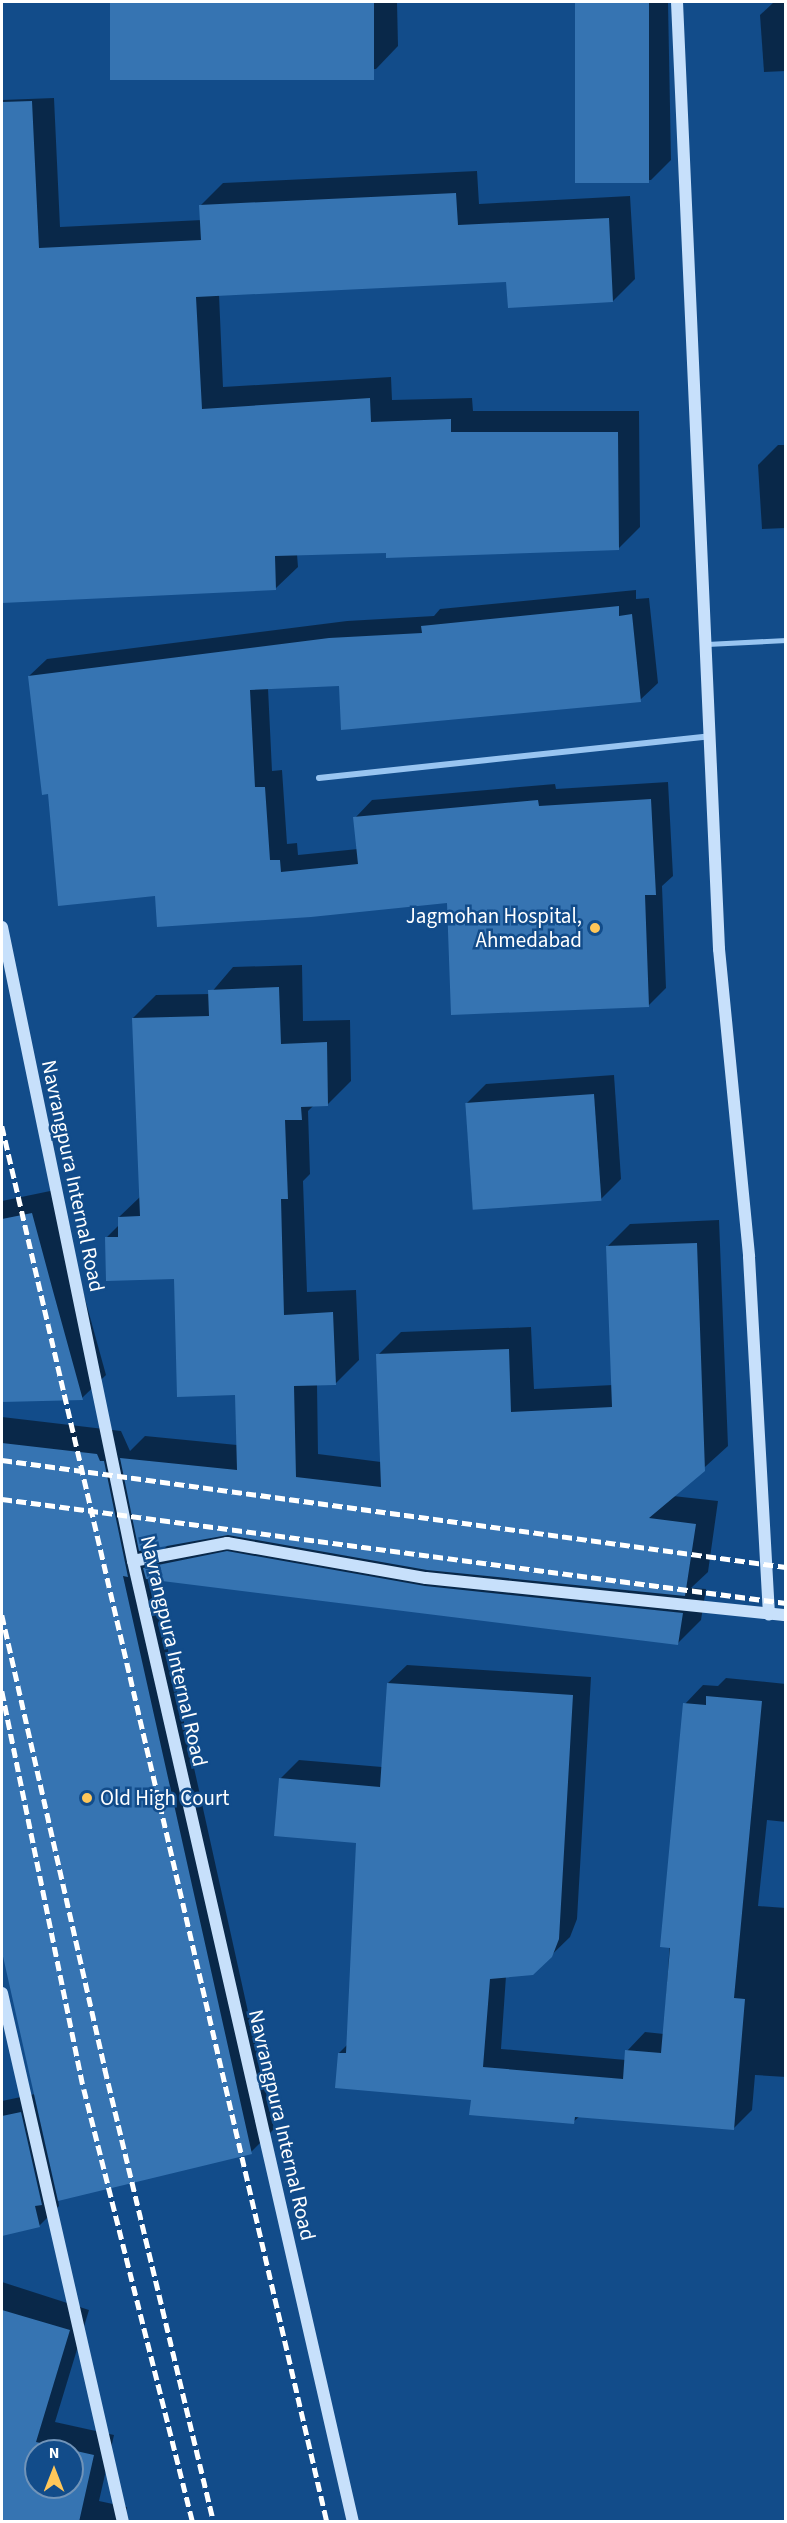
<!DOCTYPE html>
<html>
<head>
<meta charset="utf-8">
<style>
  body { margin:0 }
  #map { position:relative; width:787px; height:2523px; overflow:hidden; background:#124c8a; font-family:"Source Sans 3",sans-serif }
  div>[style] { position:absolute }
  .shadow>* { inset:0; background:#0007 }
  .building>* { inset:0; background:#3674b2; transform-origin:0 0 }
  .lane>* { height:4.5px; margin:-2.25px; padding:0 2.25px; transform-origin:2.25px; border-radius:2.25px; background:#99c5f1 }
  .street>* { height:6px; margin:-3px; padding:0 3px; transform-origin:3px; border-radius:3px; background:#99c5f1 }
  .secondary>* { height:12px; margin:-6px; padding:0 6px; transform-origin:6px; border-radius:6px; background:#c7e0fb }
  .rail>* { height:4.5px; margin-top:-2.25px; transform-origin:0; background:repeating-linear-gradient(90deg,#fff 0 10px,transparent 0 14.5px) }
  .dots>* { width:16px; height:16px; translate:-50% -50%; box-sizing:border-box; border:3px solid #124c8a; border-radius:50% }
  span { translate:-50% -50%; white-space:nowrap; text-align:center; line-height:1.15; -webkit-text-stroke:5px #124c8a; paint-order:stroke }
  .poi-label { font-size:21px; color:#fff }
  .right { translate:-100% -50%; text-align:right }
  .left { translate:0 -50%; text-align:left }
  .street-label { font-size:21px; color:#fff }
  .frame { position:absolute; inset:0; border:3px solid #fff; pointer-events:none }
  .north { position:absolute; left:24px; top:2439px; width:60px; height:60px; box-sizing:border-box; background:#124c8a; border:2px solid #7194b9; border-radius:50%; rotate:0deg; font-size:16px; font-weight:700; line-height:24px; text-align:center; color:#fff }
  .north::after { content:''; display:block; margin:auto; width:21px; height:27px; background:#ffc759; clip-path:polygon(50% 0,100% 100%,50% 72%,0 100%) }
</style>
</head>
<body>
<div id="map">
  <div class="shadow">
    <div style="clip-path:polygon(112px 2px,397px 2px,398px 46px,376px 69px,115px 79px)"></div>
    <div style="clip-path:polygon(576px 2px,668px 2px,671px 160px,651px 180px,580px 181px)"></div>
    <div style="clip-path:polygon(774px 2px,786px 2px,786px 71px,764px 72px,760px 15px)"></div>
    <div style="clip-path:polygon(54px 98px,60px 227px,202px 220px,201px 205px,223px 183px,477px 171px,479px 204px,630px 196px,635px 279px,613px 301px,508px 280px,219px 294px,223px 387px,391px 377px,392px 400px,472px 398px,473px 411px,639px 411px,640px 527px,618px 549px,297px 554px,298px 567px,276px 588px,2px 602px,2px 100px)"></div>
    <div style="clip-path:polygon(778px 445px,786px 445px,786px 528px,762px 529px,758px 465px)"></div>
    <div style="clip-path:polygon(636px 590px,636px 599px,649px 598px,658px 683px,640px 700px,340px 685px,268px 688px,272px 771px,282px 770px,287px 844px,297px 843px,298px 855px,358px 849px,355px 818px,372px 800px,555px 784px,556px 789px,668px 782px,673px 876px,662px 886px,666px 988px,648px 1006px,448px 901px,156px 895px,50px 793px,29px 676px,47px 659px,347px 621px,434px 616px,440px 609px)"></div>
    <div style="clip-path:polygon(evenodd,302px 965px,303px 1021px,350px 1020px,351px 1081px,328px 1104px,314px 1105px,308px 1111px,310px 1174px,303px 1181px,307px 1292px,356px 1290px,359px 1360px,336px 1383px,317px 1384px,318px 1454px,381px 1462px,378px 1355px,401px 1332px,531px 1327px,534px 1389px,613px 1385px,607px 1247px,630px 1224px,719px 1220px,728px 1446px,673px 1496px,718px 1501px,708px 1572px,691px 1588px,706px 1589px,701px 1620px,677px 1644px,152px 1578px,274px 2129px,251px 2152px,58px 2199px,59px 2206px,39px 2226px,2px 2234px,2px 2101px,35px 2094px,2px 1947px,2px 1417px,121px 1431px,130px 1451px,145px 1436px,237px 1445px,236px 1394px,175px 1277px,106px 1238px,119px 1225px,119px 1217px,141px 1196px,133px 1018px,156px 995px,210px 994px,233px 967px,302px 965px,168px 1545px,149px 1564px,150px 1548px,168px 1545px)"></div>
    <div style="clip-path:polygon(614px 1075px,621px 1179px,601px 1199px,466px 1104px,486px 1084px)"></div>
    <div style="clip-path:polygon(55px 1190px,106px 1375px,82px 1398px,2px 1400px,2px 1201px)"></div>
    <div style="clip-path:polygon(407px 1665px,591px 1677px,577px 1919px,570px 1937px,532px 1974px,506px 1976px,501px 2049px,626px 2060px,627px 2051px,645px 2032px,664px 2034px,685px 1704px,703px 1685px,718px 1686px,726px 1678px,786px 1684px,786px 1822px,767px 1820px,758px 1906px,786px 1908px,786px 2077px,755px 2075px,752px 2110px,734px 2128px,580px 2116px,573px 2122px,472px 2098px,339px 2053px,347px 2045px,358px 1841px,280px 1779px,299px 1760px,382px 1767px,388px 1683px)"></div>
    <div style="clip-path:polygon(evenodd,2px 2282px,89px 2310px,55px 2422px,114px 2435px,99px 2501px,127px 2507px,124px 2522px,2px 2522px,2px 2282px,36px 2451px,72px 2451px,72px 2487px,36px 2487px,36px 2451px)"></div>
  </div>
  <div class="building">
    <div style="left:110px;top:2px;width:264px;height:78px"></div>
    <div style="left:575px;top:2px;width:74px;height:181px"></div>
    <div style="clip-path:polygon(32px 101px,39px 248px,201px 240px,199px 205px,456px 193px,458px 225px,609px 218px,613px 302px,508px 308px,506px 282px,196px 297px,202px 409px,370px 398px,371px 422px,451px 419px,451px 432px,618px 432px,619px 550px,386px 558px,386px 553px,275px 556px,276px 590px,2px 603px,2px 102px)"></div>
    <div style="clip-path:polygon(619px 606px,619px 616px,632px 614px,641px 702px,341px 730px,339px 686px,250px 690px,255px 787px,265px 787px,270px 860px,280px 860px,281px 872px,358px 864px,353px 817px,538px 800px,539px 806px,651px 799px,656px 895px,645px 895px,649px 1007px,451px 1015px,447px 903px,311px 917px,157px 927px,155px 896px,58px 906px,48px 794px,42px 795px,28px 676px,329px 638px,422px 633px,421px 626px)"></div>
    <div style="clip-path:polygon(279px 987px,281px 1044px,327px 1042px,328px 1106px,301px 1107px,302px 1120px,285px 1120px,288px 1199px,281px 1199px,284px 1315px,333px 1312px,336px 1385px,294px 1386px,296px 1477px,381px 1487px,376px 1354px,509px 1349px,511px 1412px,612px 1407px,606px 1246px,697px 1243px,705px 1471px,649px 1518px,696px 1524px,685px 1596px,427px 1570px,228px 1535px,139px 1551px,120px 1458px,237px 1470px,235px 1395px,177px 1397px,174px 1279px,106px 1281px,105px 1237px,118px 1237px,118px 1217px,140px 1216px,132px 1018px,209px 1016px,208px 990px)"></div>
    <div style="left:594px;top:1094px;width:107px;height:129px;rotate:86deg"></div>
    <div style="clip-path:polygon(32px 1213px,53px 1291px,83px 1400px,2px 1402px,2px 1219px)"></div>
    <div style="clip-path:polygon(2px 1443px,97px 1454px,100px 1461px,104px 1461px,128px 1577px,123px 1576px,252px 2154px,58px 2201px,2px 1952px)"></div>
    <div style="clip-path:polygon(227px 1551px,425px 1586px,683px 1613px,678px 1645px,146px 1579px,143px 1568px)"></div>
    <div style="clip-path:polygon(387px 1683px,573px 1695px,559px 1939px,552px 1957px,533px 1975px,490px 1979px,483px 2067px,623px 2079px,625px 2050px,661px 2053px,670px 1948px,660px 1947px,683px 1703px,706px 1705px,706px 1696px,762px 1701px,734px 1998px,745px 1999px,734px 2130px,575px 2117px,574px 2124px,469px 2115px,471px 2100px,335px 2088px,338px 2053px,346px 2053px,356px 1843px,274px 1836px,279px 1778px,380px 1787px)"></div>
    <div style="clip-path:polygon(21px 2112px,42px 2205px,35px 2206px,40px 2227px,2px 2236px,2px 2116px)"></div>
    <div style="clip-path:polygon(evenodd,2px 2310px,70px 2330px,36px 2442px,94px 2455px,79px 2522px,2px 2522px,2px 2310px,36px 2451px,72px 2451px,72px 2487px,36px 2487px,36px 2451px)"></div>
  </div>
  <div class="lane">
    <div style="left:707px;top:644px;width:79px;rotate:-2.9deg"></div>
  </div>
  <div class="street">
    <div style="left:319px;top:778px;width:393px;rotate:-6.1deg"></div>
  </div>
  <div class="secondary">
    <div style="left:677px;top:2px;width:948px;rotate:87.46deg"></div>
    <div style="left:719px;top:949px;width:309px;rotate:84.4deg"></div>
    <div style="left:749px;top:1257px;width:358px;rotate:86.8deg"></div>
    <div style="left:2px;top:927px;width:647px;rotate:78.33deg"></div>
    <div style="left:133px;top:1561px;width:986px;rotate:77.11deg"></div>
    <div style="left:133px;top:1561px;width:96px;rotate:-10.8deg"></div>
    <div style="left:227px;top:1543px;width:202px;rotate:10deg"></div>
    <div style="left:426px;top:1578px;width:362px;rotate:5.9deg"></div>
    <div style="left:2px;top:1993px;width:543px;rotate:77.12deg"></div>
  </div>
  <div class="rail">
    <div style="left:2px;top:1126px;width:1433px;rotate:76.89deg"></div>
    <div style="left:2px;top:1460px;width:791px;rotate:7.77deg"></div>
    <div style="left:2px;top:1499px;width:791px;rotate:7.56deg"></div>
    <div style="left:2px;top:1615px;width:466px;rotate:77.2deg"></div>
    <div style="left:105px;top:2069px;width:466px;rotate:76.5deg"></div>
    <div style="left:2px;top:1691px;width:406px;rotate:78.4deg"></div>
    <div style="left:84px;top:2089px;width:447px;rotate:75.9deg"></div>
  </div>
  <div class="dots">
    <div style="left:595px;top:928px;background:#ffc759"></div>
    <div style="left:87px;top:1798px;background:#ffc759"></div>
  </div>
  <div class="poi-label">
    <span class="right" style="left:582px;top:928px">Jagmohan Hospital,<br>Ahmedabad</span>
    <span class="left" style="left:100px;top:1798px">Old High Court</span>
  </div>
  <div class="street-label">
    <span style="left:73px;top:1176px;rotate:78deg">Navrangpura Internal Road</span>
    <span style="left:174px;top:1651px;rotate:77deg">Navrangpura Internal Road</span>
    <span style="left:282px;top:2125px;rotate:77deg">Navrangpura Internal Road</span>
  </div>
  <div class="frame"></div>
  <div class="north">N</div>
</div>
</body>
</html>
